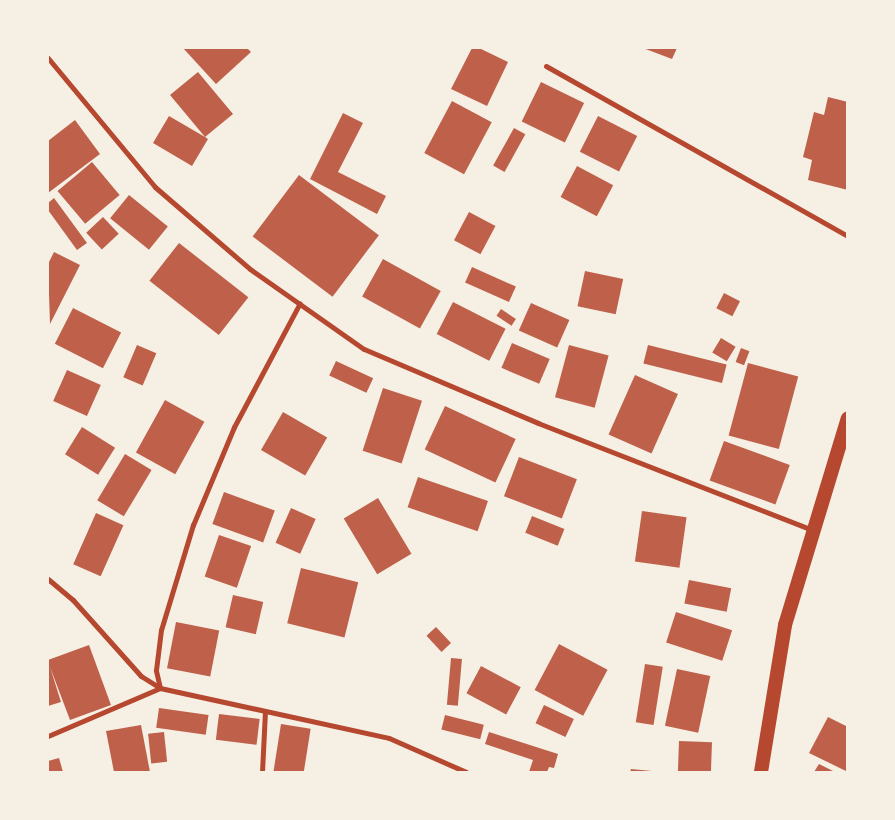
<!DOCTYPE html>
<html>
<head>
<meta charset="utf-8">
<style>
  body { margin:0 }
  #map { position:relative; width:895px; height:820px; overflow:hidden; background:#f6efe4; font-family:"PT Serif",serif }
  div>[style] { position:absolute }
  .building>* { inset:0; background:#bf614a; transform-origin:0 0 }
  .minor>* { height:5px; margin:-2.5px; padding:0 2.5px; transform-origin:2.5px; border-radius:2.5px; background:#b5482f }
  .trunk>* { height:14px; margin:-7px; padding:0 7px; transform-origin:7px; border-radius:7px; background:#b5482f }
  span { translate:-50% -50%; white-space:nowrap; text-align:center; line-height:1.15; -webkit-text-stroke:5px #f6efe4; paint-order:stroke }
  .frame { position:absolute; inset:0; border:49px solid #f6efe4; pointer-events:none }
</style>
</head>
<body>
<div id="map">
  <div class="building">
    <div style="clip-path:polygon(183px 48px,247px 48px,251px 52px,216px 84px)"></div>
    <div style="clip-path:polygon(472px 48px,479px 48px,508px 62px,487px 106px,451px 89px)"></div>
    <div style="clip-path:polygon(643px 48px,677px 48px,672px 59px)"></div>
    <div style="clip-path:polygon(198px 72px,233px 114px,205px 137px,208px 139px,192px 166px,153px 143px,169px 116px,205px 137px,170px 95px)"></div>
    <div style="left:541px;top:82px;width:48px;height:44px;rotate:26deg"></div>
    <div style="clip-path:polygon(828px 97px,848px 102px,848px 190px,808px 180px,812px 160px,803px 157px,814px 112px,824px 115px)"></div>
    <div style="left:452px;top:101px;width:45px;height:59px;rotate:28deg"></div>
    <div style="clip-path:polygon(343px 113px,363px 123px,338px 172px,386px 196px,377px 214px,310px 179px)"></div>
    <div style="left:598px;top:116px;width:44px;height:40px;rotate:27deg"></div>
    <div style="clip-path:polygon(75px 120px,100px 154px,48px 193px,48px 141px)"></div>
    <div style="left:514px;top:128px;width:13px;height:43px;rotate:29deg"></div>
    <div style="left:92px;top:162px;width:43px;height:45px;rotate:50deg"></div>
    <div style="left:577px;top:166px;width:41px;height:35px;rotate:28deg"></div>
    <div style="left:299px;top:175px;width:100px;height:77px;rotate:37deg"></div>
    <div style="left:129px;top:195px;width:50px;height:30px;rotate:39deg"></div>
    <div style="clip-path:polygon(54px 198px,87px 243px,77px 250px,48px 210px,48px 203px)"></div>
    <div style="left:469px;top:212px;width:30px;height:32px;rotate:28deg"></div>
    <div style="left:103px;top:217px;width:23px;height:23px;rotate:47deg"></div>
    <div style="left:179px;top:243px;width:88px;height:48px;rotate:38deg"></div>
    <div style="clip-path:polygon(54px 252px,80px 265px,50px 324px,48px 264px)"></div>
    <div style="left:383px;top:259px;width:66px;height:43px;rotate:29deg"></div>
    <div style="left:472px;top:267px;width:48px;height:17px;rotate:24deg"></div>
    <div style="left:585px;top:271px;width:39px;height:36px;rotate:12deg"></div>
    <div style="left:724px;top:293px;width:18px;height:17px;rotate:27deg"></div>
    <div style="left:453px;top:302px;width:59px;height:36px;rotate:27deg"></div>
    <div style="left:531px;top:303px;width:42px;height:30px;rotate:24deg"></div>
    <div style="left:73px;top:308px;width:54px;height:40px;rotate:27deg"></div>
    <div style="left:501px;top:309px;width:18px;height:8px;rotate:34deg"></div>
    <div style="left:721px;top:338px;width:17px;height:17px;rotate:31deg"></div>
    <div style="left:512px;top:343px;width:41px;height:27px;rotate:23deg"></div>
    <div style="left:137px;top:345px;width:21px;height:35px;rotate:23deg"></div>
    <div style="left:569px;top:345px;width:41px;height:54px;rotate:15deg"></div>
    <div style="left:648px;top:345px;width:81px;height:19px;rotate:14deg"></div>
    <div style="left:741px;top:348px;width:9px;height:15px;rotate:21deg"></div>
    <div style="left:336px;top:361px;width:41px;height:16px;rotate:25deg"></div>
    <div style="left:748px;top:363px;width:52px;height:75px;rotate:15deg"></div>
    <div style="left:67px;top:370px;width:37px;height:34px;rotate:24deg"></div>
    <div style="left:635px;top:375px;width:47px;height:65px;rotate:24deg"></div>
    <div style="left:383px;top:388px;width:41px;height:66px;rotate:18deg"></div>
    <div style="left:165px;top:400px;width:45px;height:60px;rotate:29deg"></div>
    <div style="left:445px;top:406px;width:78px;height:48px;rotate:25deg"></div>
    <div style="left:283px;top:412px;width:51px;height:44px;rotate:30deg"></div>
    <div style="left:82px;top:427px;width:39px;height:32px;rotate:32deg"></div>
    <div style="left:724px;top:441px;width:70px;height:42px;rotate:20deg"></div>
    <div style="left:125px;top:454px;width:31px;height:54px;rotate:31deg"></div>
    <div style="left:519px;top:457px;width:62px;height:42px;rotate:21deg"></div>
    <div style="left:418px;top:477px;width:74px;height:32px;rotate:19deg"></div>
    <div style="left:224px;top:492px;width:54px;height:34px;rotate:20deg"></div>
    <div style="left:378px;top:498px;width:65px;height:40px;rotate:59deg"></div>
    <div style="left:291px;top:508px;width:27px;height:38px;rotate:24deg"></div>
    <div style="left:642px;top:511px;width:45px;height:51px;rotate:8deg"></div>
    <div style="left:96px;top:513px;width:30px;height:56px;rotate:24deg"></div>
    <div style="left:532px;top:516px;width:35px;height:18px;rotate:22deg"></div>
    <div style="left:219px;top:535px;width:34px;height:44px;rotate:19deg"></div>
    <div style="left:301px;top:568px;width:59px;height:57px;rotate:14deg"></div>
    <div style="left:689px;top:580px;width:43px;height:24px;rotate:11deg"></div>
    <div style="left:233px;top:595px;width:31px;height:33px;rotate:13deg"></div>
    <div style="left:676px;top:612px;width:59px;height:32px;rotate:18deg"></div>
    <div style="left:176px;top:622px;width:44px;height:47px;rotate:11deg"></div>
    <div style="left:436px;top:627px;width:22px;height:13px;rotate:47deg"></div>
    <div style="left:559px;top:644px;width:55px;height:52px;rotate:28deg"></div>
    <div style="clip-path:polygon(89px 645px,111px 705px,70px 720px,50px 667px,61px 702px,48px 706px,48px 660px)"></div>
    <div style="left:451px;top:658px;width:11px;height:47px;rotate:5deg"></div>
    <div style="left:645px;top:664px;width:18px;height:59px;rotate:9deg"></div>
    <div style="left:481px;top:666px;width:45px;height:31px;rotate:28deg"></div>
    <div style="left:677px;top:669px;width:34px;height:58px;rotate:12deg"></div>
    <div style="left:544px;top:705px;width:33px;height:20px;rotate:25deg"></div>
    <div style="left:159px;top:708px;width:50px;height:20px;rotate:8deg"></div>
    <div style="left:219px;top:714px;width:41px;height:26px;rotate:7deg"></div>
    <div style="left:445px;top:715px;width:40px;height:15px;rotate:14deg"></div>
    <div style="clip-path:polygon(828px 717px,848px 727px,848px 772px,809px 753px)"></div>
    <div style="left:281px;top:724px;width:30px;height:49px;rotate:9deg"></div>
    <div style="clip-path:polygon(141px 725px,150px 772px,114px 772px,106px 731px)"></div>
    <div style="left:164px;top:732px;width:30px;height:16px;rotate:84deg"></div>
    <div style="clip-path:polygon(489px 732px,558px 754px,554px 768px,549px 767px,547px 772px,529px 772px,533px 760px,485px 744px)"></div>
    <div style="left:679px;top:741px;width:33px;height:31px;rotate:2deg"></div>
    <div style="clip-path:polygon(59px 758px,63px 772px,48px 772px,48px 761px)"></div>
    <div style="clip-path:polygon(819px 764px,835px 772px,814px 772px)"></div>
    <div style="clip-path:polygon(631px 769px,652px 771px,652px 772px,630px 772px)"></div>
  </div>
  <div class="minor">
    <div style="left:48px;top:58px;width:168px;rotate:50.3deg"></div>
    <div style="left:155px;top:187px;width:125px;rotate:40.8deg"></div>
    <div style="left:250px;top:269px;width:139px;rotate:35.1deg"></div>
    <div style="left:364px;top:349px;width:189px;rotate:23deg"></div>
    <div style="left:538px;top:423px;width:295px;rotate:21.3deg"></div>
    <div style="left:546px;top:66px;width:347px;rotate:29.4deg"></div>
    <div style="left:48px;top:579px;width:33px;rotate:40deg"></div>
    <div style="left:73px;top:600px;width:102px;rotate:48.2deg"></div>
    <div style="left:141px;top:676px;width:22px;rotate:32deg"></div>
    <div style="left:160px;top:688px;width:234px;rotate:12.3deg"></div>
    <div style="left:389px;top:738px;width:84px;rotate:23.8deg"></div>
    <div style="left:48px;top:736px;width:122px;rotate:-23.2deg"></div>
    <div style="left:160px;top:688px;width:18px;rotate:-103deg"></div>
    <div style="left:156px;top:670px;width:40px;rotate:-82.9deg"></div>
    <div style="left:161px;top:630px;width:110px;rotate:-73.1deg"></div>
    <div style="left:193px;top:525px;width:106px;rotate:-67.3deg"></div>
    <div style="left:234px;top:427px;width:140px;rotate:-62deg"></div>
    <div style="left:262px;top:772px;width:61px;rotate:-87.2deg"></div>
  </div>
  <div class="trunk">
    <div style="left:761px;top:772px;width:149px;rotate:-80.7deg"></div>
    <div style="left:785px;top:625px;width:216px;rotate:-73.1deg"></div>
  </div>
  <div class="frame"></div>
</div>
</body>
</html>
